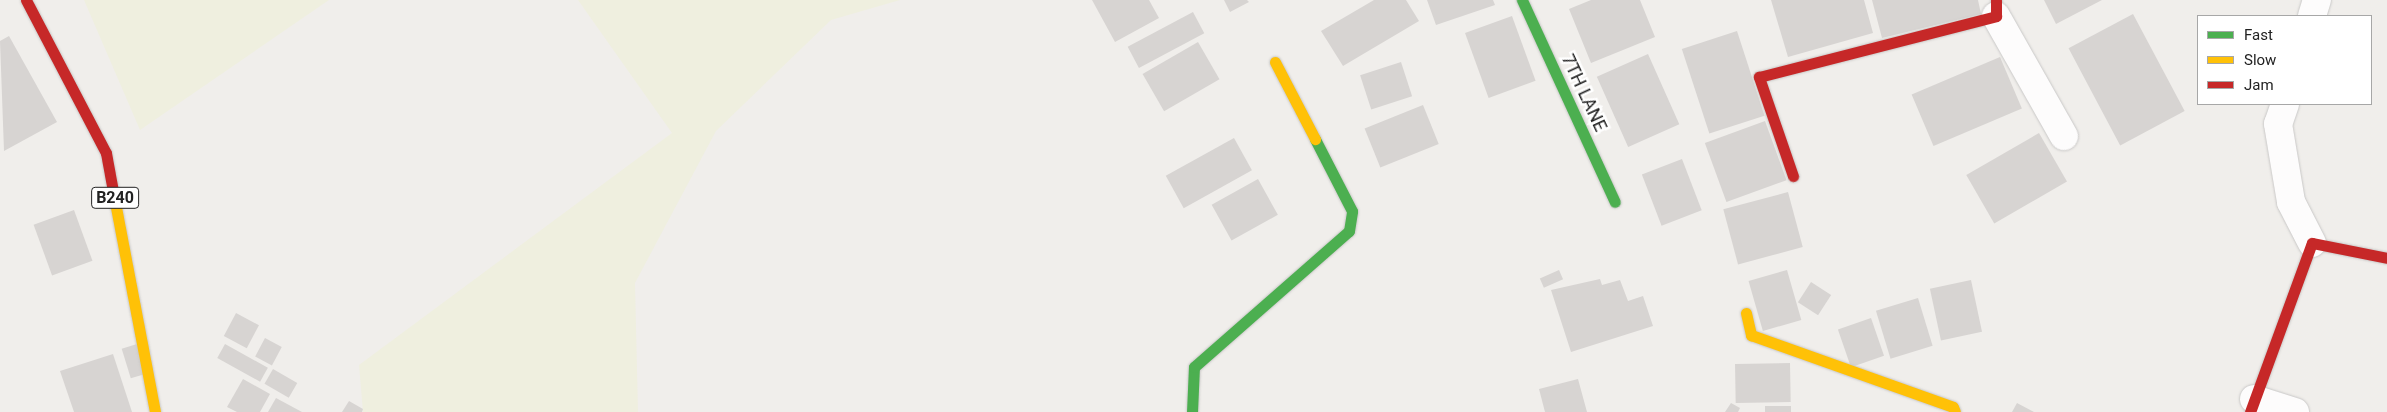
<!DOCTYPE html>
<html>
<head>
<meta charset="utf-8">
<style>
  body { margin:0 }
  #map { position:relative; width:2387px; height:412px; overflow:hidden; background:#f0eeeb; font-family:Roboto,sans-serif }
  div>[style] { position:absolute }
  .farmland>* { inset:0; background:#efefdf }
  .building>* { inset:0; background:#d7d4d2; transform-origin:0 0 }
  .roads { filter:drop-shadow(0 0 1px #c9c8c7) drop-shadow(0 0 1px #c9c8c7) }
  .street>* { height:28px; margin:-14px; padding:0 14px; transform-origin:14px; border-radius:14px; background:#fdfcfc }
  .fast>* { height:11px; margin:-5.5px; padding:0 5.5px; transform-origin:5.5px; border-radius:5.5px; background:#4caf50 }
  .slow>* { height:11px; margin:-5.5px; padding:0 5.5px; transform-origin:5.5px; border-radius:5.5px; background:#ffc107 }
  .jam>* { height:11px; margin:-5.5px; padding:0 5.5px; transform-origin:5.5px; border-radius:5.5px; background:#c62828 }
  span { translate:-50% -50%; white-space:nowrap; text-align:center; line-height:1.15; -webkit-text-stroke:5px #fff; paint-order:stroke }
  .shield-label span { padding:1px 4px; background:#fff; border:1px solid; border-radius:4px; -webkit-text-stroke-width:0 }
  .shield-label { font-size:16px; color:#222; font-weight:700 }
  .street-label { font-size:18px; color:#222 }
  .legend { position:absolute; left:2197px; top:15px; width:175px; height:90px; box-sizing:border-box; background:#fff; border:1px solid #a7a7a7; margin:0; padding:6px 9px; list-style:none; font-size:15px; color:#222 }
  .legend li { display:flex; align-items:center; gap:10px; height:25px }
  .legend b { width:25px; border:1px solid #a7a7a7 }
</style>
</head>
<body>
<div id="map">
  <div class="farmland">
    <div style="clip-path:polygon(84px 0,329px 0,140px 130px)"></div>
    <div style="clip-path:polygon(578px 0,900px 0,831px 20px,716px 131px,635px 283px,638px 412px,363px 412px,359px 365px,672px 133px)"></div>
  </div>
  <div class="building">
    <div style="clip-path:polygon(1092px 0,1149px 0,1159px 18px,1115px 42px)"></div>
    <div style="clip-path:polygon(1224px 0,1247px 0,1249px 2px,1230px 12px)"></div>
    <div style="clip-path:polygon(1374px 0,1406px 0,1419px 21px,1343px 66px,1321px 31px)"></div>
    <div style="clip-path:polygon(1427px 0,1493px 0,1495px 5px,1436px 25px)"></div>
    <div style="clip-path:polygon(1591px 0,1640px 0,1655px 37px,1591px 63px,1569px 9px)"></div>
    <div style="clip-path:polygon(1771px 0,1864px 0,1873px 33px,1788px 57px)"></div>
    <div style="clip-path:polygon(1872px 0,1978px 0,1981px 14px,1882px 38px)"></div>
    <div style="clip-path:polygon(2044px 0,2102px 0,2056px 24px)"></div>
    <div style="left:1193px;top:12px;width:24px;height:74px;rotate:62deg"></div>
    <div style="left:2133px;top:14px;width:110px;height:73px;rotate:62deg"></div>
    <div style="left:1512px;top:16px;width:69px;height:50px;rotate:70deg"></div>
    <div style="left:1737px;top:31px;width:89px;height:58px;rotate:72deg"></div>
    <div style="clip-path:polygon(9px 36px,57px 122px,4px 151px,0 41px)"></div>
    <div style="left:1198px;top:42px;width:43px;height:64px;rotate:60deg"></div>
    <div style="left:1648px;top:54px;width:77px;height:56px;rotate:66deg"></div>
    <div style="left:2000px;top:57px;width:56px;height:96px;rotate:67deg"></div>
    <div style="left:1401px;top:62px;width:36px;height:43px;rotate:72deg"></div>
    <div style="left:1423px;top:105px;width:42px;height:63px;rotate:68deg"></div>
    <div style="left:1765px;top:121px;width:63px;height:64px;rotate:70deg"></div>
    <div style="left:2039px;top:133px;width:56px;height:84px;rotate:60deg"></div>
    <div style="left:1234px;top:138px;width:37px;height:78px;rotate:61deg"></div>
    <div style="left:1682px;top:159px;width:55px;height:43px;rotate:69deg"></div>
    <div style="left:1258px;top:179px;width:41px;height:53px;rotate:61deg"></div>
    <div style="left:1788px;top:192px;width:57px;height:67px;rotate:75deg"></div>
    <div style="left:74px;top:210px;width:54px;height:43px;rotate:70deg"></div>
    <div style="left:1559px;top:270px;width:10px;height:21px;rotate:66deg"></div>
    <div style="left:1787px;top:270px;width:52px;height:40px;rotate:74deg"></div>
    <div style="clip-path:polygon(1600px 279px,1602px 285px,1620px 280px,1628px 301px,1643px 296px,1653px 326px,1571px 352px,1551px 290px)"></div>
    <div style="left:1971px;top:280px;width:53px;height:42px;rotate:78deg"></div>
    <div style="left:1811px;top:282px;width:24px;height:24px;rotate:33deg"></div>
    <div style="left:1918px;top:298px;width:50px;height:44px;rotate:73deg"></div>
    <div style="left:236px;top:313px;width:26px;height:26px;rotate:28deg"></div>
    <div style="left:1871px;top:318px;width:40px;height:35px;rotate:71deg"></div>
    <div style="left:265px;top:338px;width:19px;height:21px;rotate:28deg"></div>
    <div style="left:137px;top:344px;width:31px;height:16px;rotate:73deg"></div>
    <div style="left:225px;top:344px;width:49px;height:16px;rotate:29deg"></div>
    <div style="clip-path:polygon(113px 354px,132px 412px,74px 412px,60px 371px)"></div>
    <div style="left:1790px;top:363px;width:39px;height:55px;rotate:89deg"></div>
    <div style="left:273px;top:369px;width:28px;height:17px;rotate:30deg"></div>
    <div style="clip-path:polygon(243px 379px,270px 394px,260px 412px,237px 412px,227px 407px)"></div>
    <div style="clip-path:polygon(1578px 379px,1587px 412px,1545px 412px,1539px 389px)"></div>
    <div style="clip-path:polygon(276px 398px,302px 412px,268px 412px)"></div>
    <div style="clip-path:polygon(349px 401px,363px 409px,362px 412px,342px 412px)"></div>
    <div style="clip-path:polygon(1731px 403px,1740px 408px,1738px 412px,1725px 412px)"></div>
    <div style="clip-path:polygon(2017px 403px,2034px 412px,2012px 412px)"></div>
    <div style="left:1765px;top:406px;width:26px;height:6px"></div>
  </div>
  <div class="roads">
    <div class="street">
      <div style="left:1996px;top:16px;width:138px;rotate:60.5deg"></div>
      <div style="left:2312px;top:16px;width:17px;rotate:-73deg"></div>
      <div style="left:2285px;top:104px;width:21px;rotate:109deg"></div>
      <div style="left:2278px;top:124px;width:79px;rotate:80.5deg"></div>
      <div style="left:2291px;top:202px;width:46px;rotate:62.9deg"></div>
      <div style="left:2254px;top:399px;width:43px;rotate:17.6deg"></div>
    </div>
    <div class="fast">
      <div style="left:1522px;top:0;width:222px;rotate:65.3deg"></div>
      <div style="left:1192px;top:412px;width:45px;rotate:-87.5deg"></div>
      <div style="left:1194px;top:367px;width:206px;rotate:-41.3deg"></div>
      <div style="left:1349px;top:231px;width:20px;rotate:-81deg"></div>
      <div style="left:1352px;top:211px;width:81px;rotate:-117.2deg"></div>
    </div>
    <div class="slow">
      <div style="left:1275px;top:62px;width:87px;rotate:62.5deg"></div>
      <div style="left:115px;top:202px;width:214px;rotate:79.2deg"></div>
      <div style="left:1746px;top:313px;width:23px;rotate:77deg"></div>
      <div style="left:1751px;top:335px;width:214px;rotate:19.6deg"></div>
      <div style="left:1953px;top:407px;width:5px;rotate:68deg"></div>
    </div>
    <div class="jam">
      <div style="left:26px;top:0;width:173px;rotate:62.4deg"></div>
      <div style="left:106px;top:153px;width:50px;rotate:79.6deg"></div>
      <div style="left:1793px;top:176px;width:105px;rotate:-109deg"></div>
      <div style="left:1759px;top:77px;width:245px;rotate:-14.4deg"></div>
      <div style="left:1996px;top:16px;width:16px;rotate:-90deg"></div>
      <div style="left:2250px;top:412px;width:180px;rotate:-69.9deg"></div>
      <div style="left:2312px;top:243px;width:76px;rotate:11.3deg"></div>
    </div>
  </div>
  <div class="shield-label">
    <span style="left:115px;top:198px">B240</span>
  </div>
  <div class="street-label">
    <span style="left:1584px;top:93px;rotate:65deg">7TH LANE</span>
  </div>
  <ul class="legend">
  <li><b style="height:6px;background:#4caf50"></b>Fast</li>
  <li><b style="height:6px;background:#ffc107"></b>Slow</li>
  <li><b style="height:6px;background:#c62828"></b>Jam</li>
  </ul>
</div>
</body>
</html>
